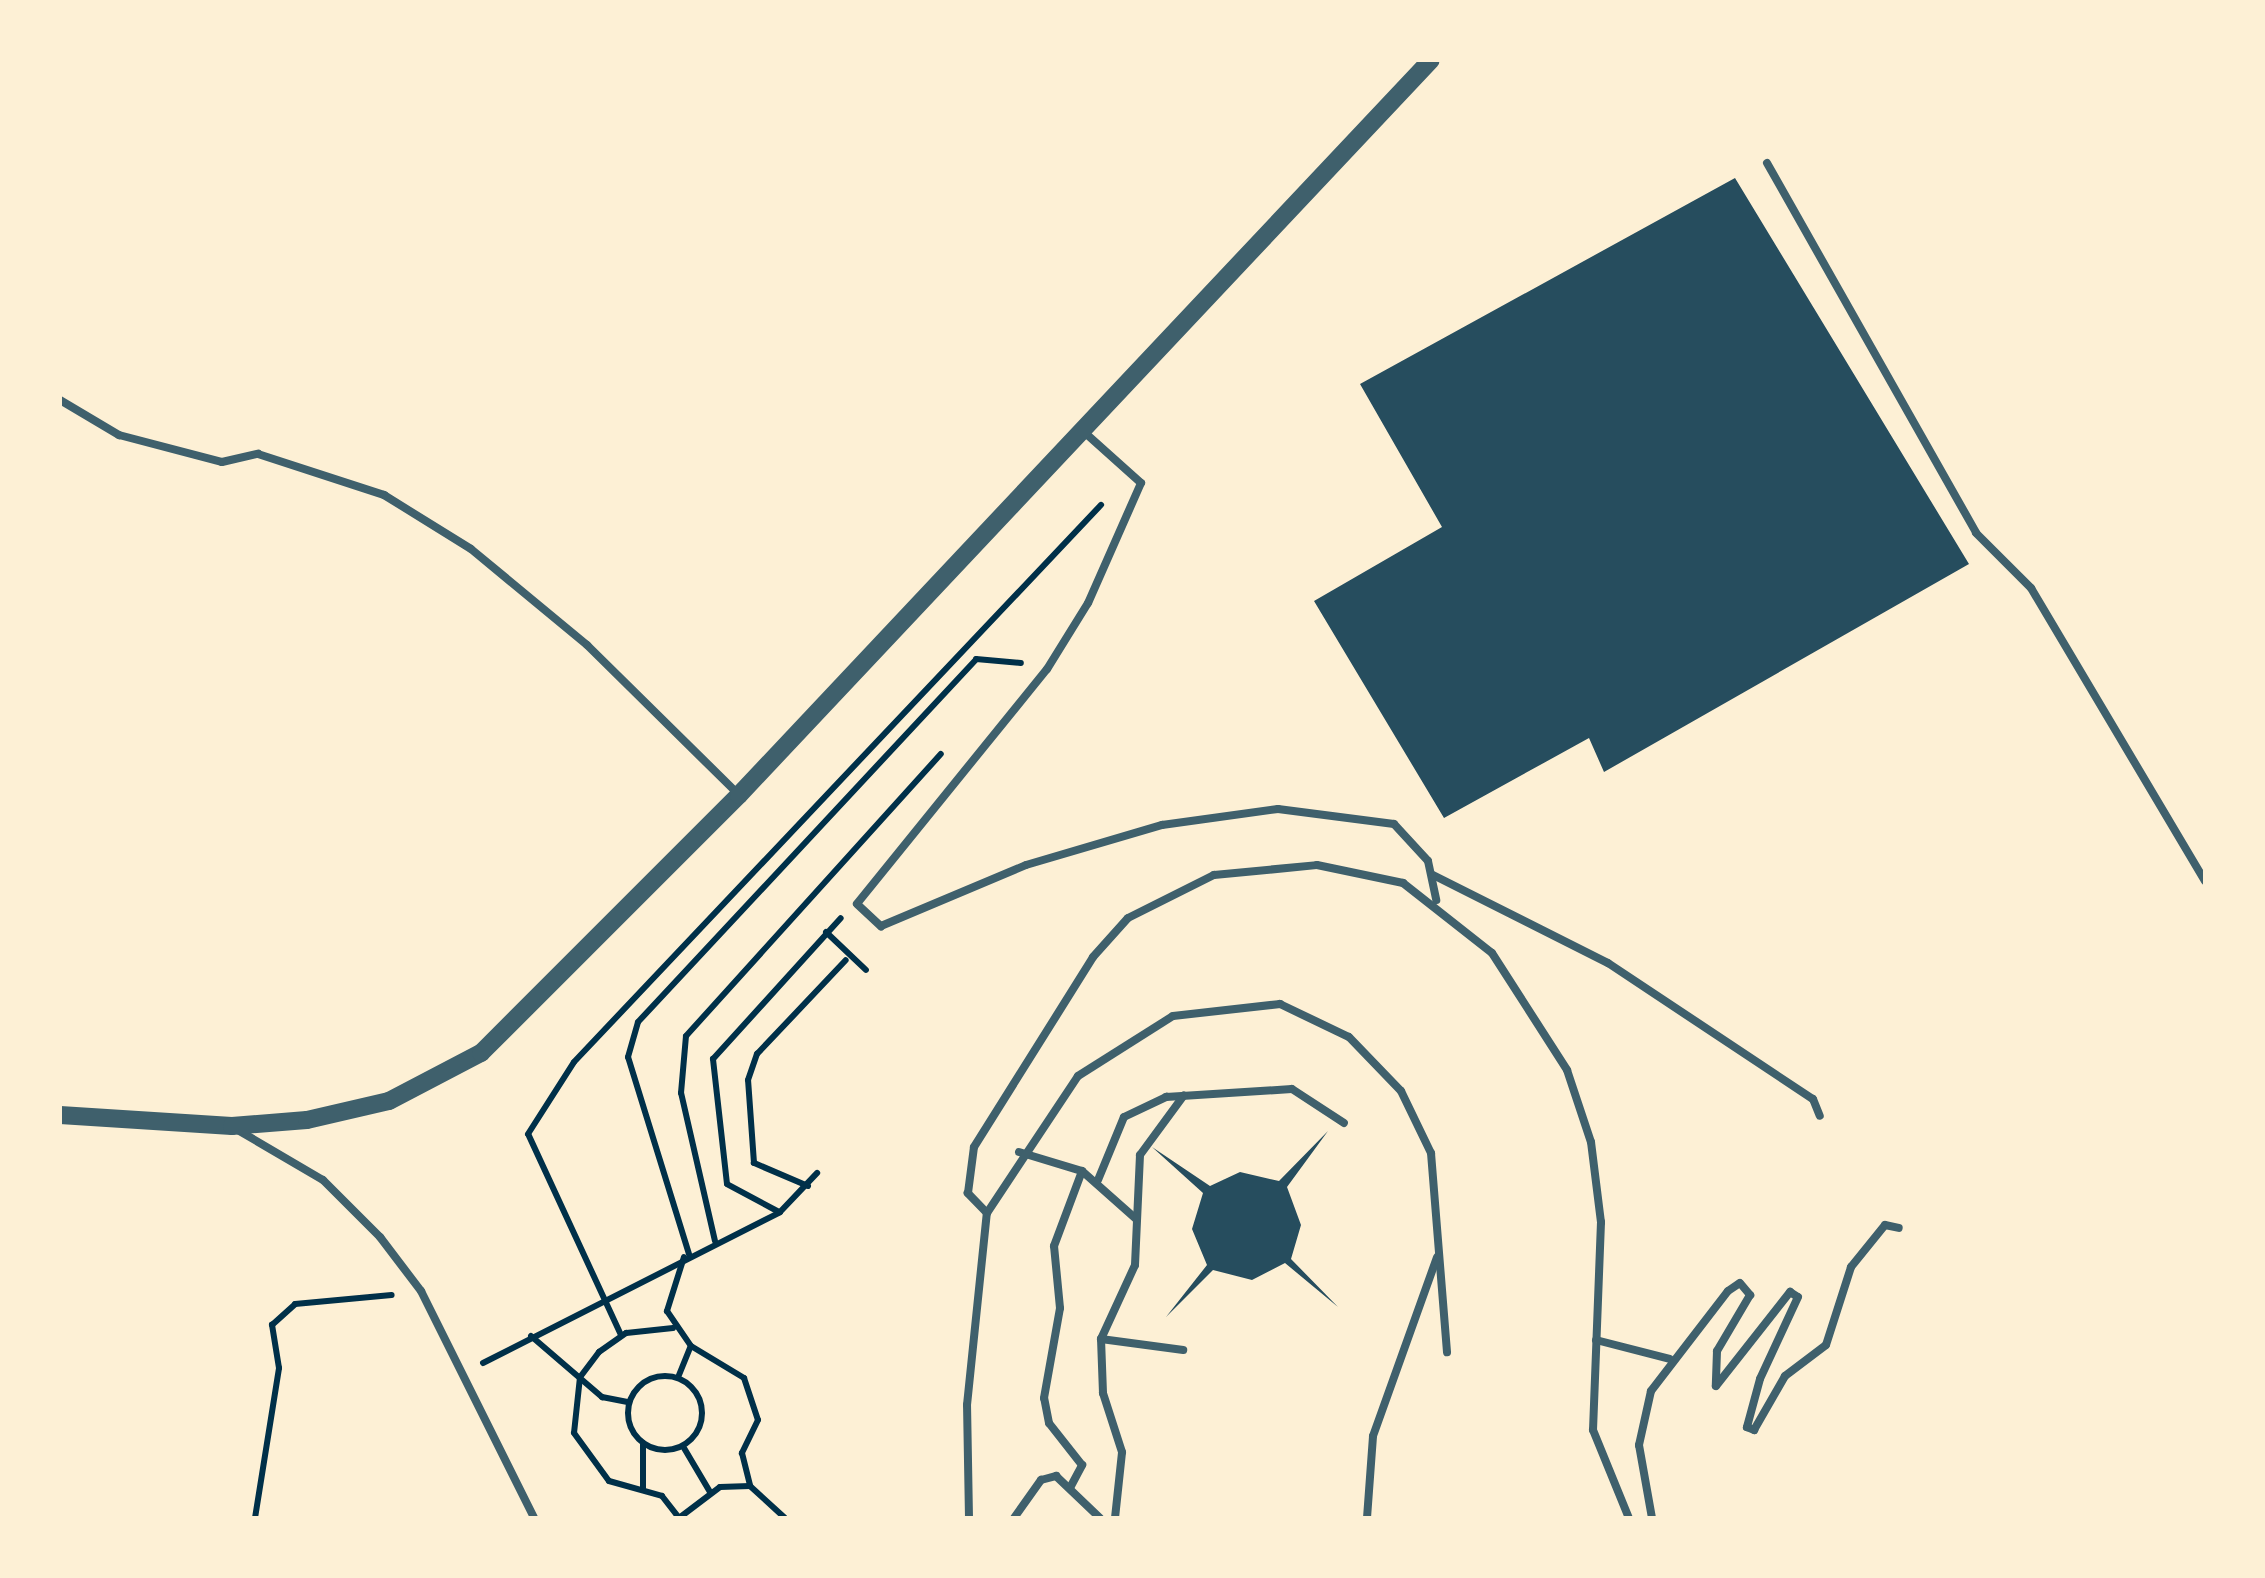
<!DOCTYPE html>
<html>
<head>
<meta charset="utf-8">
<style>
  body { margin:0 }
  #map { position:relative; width:2265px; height:1578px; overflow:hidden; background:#fdf0d5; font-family:"IBM Plex Sans",sans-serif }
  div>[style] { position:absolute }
  .building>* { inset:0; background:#264d5e }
  .path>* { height:6px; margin:-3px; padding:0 3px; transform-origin:3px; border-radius:3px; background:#003049 }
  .path>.ring { margin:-3px; padding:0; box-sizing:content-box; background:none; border:6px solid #003049; border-radius:50% }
  .service>* { height:8px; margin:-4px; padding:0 4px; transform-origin:4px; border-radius:4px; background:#3f606c }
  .tertiary>* { height:18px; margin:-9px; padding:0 9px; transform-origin:9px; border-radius:9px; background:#3f606c }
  span { translate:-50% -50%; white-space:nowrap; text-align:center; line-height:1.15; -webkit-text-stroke:10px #fdf0d5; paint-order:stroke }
  .frame { position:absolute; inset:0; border:62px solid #fdf0d5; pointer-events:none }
</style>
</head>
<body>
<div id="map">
  <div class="building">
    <div style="clip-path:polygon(1735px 178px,1969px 564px,1604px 772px,1589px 738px,1444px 818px,1314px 601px,1442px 527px,1360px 384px)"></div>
    <div style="clip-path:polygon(1328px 1131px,1287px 1187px,1301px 1225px,1291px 1259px,1338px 1307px,1285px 1263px,1252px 1280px,1213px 1270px,1166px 1317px,1207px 1265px,1192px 1229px,1203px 1193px,1152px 1147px,1210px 1186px,1240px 1172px,1279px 1181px)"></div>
  </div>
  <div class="path">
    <div style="left:826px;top:932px;width:55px;rotate:43.5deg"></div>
    <div style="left:808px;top:1186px;width:59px;rotate:-156.9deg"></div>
    <div style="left:754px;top:1163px;width:83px;rotate:-94.1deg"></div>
    <div style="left:748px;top:1080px;width:28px;rotate:-71deg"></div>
    <div style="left:757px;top:1054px;width:129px;rotate:-46.6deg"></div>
    <div style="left:779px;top:1212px;width:59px;rotate:-151.7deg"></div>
    <div style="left:727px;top:1184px;width:126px;rotate:-96.4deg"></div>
    <div style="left:713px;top:1059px;width:190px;rotate:-47.8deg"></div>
    <div style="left:715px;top:1241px;width:152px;rotate:-102.9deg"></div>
    <div style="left:681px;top:1093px;width:57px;rotate:-85deg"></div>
    <div style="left:686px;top:1036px;width:380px;rotate:-47.9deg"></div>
    <div style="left:689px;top:1254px;width:206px;rotate:-107.2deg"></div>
    <div style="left:628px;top:1057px;width:36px;rotate:-74deg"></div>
    <div style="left:638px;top:1022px;width:496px;rotate:-47deg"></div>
    <div style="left:976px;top:659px;width:45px;rotate:5.1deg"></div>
    <div style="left:684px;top:1257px;width:57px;rotate:107.5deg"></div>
    <div style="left:667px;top:1311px;width:42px;rotate:55.6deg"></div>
    <div style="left:691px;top:1346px;width:62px;rotate:31.1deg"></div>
    <div style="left:744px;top:1378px;width:44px;rotate:71.6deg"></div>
    <div style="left:758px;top:1420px;width:37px;rotate:116deg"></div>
    <div style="left:742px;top:1453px;width:34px;rotate:76deg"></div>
    <div style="left:673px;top:1328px;width:47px;rotate:173.9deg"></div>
    <div style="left:626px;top:1333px;width:33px;rotate:145deg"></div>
    <div style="left:599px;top:1352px;width:31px;rotate:127deg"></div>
    <div style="left:580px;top:1377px;width:56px;rotate:96.1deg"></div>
    <div style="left:574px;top:1433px;width:59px;rotate:53.9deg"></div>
    <div style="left:609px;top:1481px;width:55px;rotate:15.8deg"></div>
    <div style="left:662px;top:1496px;width:28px;rotate:52deg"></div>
    <div style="left:621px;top:1335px;width:221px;rotate:-114.8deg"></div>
    <div style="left:528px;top:1134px;width:85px;rotate:-57.4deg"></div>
    <div style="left:574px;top:1062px;width:767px;rotate:-46.59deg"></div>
    <div style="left:531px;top:1336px;width:94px;rotate:40.7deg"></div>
    <div style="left:602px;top:1397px;width:26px;rotate:11deg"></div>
    <div style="left:483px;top:1363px;width:333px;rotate:-26.9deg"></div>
    <div style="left:780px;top:1212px;width:54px;rotate:-46.5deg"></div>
    <div style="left:679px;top:1375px;width:31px;rotate:-68deg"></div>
    <div class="ring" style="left:628px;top:1376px;width:68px;height:68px"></div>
    <div style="left:643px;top:1443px;width:45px;rotate:90deg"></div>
    <div style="left:684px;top:1448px;width:51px;rotate:59.4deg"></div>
    <div style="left:255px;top:1518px;width:152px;rotate:-80.9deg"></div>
    <div style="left:279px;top:1368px;width:44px;rotate:-99.2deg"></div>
    <div style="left:272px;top:1325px;width:31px;rotate:-42deg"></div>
    <div style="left:295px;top:1304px;width:97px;rotate:-5.3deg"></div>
    <div style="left:679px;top:1518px;width:51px;rotate:-37.1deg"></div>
    <div style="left:720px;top:1487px;width:30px;rotate:-2deg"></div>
    <div style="left:750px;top:1486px;width:47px;rotate:42.4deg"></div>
  </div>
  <div class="service">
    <div style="left:1767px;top:163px;width:425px;rotate:60.5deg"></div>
    <div style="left:1976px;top:533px;width:78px;rotate:45deg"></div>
    <div style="left:2031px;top:588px;width:341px;rotate:59.3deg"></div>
    <div style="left:60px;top:400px;width:69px;rotate:30.7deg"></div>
    <div style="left:119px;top:435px;width:106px;rotate:14.7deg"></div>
    <div style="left:222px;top:462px;width:37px;rotate:-13deg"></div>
    <div style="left:258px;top:454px;width:133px;rotate:18deg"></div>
    <div style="left:384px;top:495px;width:102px;rotate:31.8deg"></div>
    <div style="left:471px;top:549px;width:151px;rotate:39.6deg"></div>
    <div style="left:587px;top:645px;width:214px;rotate:44.6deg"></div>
    <div style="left:1083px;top:431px;width:78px;rotate:41.9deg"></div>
    <div style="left:1141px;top:483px;width:131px;rotate:113.8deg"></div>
    <div style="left:1088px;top:603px;width:78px;rotate:121.8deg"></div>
    <div style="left:1047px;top:669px;width:302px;rotate:129deg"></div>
    <div style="left:857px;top:904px;width:33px;rotate:43deg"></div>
    <div style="left:881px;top:926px;width:157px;rotate:-22.8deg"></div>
    <div style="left:1026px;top:865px;width:142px;rotate:-16.4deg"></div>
    <div style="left:1162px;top:825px;width:117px;rotate:-7.9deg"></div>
    <div style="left:1278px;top:809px;width:117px;rotate:7.4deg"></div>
    <div style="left:1394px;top:824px;width:50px;rotate:47.4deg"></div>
    <div style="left:1428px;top:861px;width:40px;rotate:78deg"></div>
    <div style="left:1433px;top:875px;width:196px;rotate:26.7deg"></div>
    <div style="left:1608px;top:963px;width:246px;rotate:33.6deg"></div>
    <div style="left:1813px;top:1099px;width:18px;rotate:68deg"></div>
    <div style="left:236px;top:1129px;width:101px;rotate:30.4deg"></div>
    <div style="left:323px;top:1180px;width:81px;rotate:45deg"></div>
    <div style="left:380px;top:1237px;width:68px;rotate:52.8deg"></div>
    <div style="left:421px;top:1291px;width:254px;rotate:63.5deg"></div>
    <div style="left:1019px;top:1152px;width:66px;rotate:16.8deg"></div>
    <div style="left:1082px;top:1171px;width:72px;rotate:41.6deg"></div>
    <div style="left:1098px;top:1180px;width:68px;rotate:-67.6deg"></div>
    <div style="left:1124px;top:1117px;width:47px;rotate:-25.5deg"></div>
    <div style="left:1166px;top:1097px;width:126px;rotate:-3.6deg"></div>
    <div style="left:1292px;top:1089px;width:62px;rotate:33.2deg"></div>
    <div style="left:987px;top:1213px;width:28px;rotate:-134deg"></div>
    <div style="left:968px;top:1193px;width:46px;rotate:-82.6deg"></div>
    <div style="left:974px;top:1147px;width:224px;rotate:-57.9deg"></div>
    <div style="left:1093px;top:957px;width:52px;rotate:-48.1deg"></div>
    <div style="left:1128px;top:918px;width:96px;rotate:-26.6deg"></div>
    <div style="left:1214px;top:875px;width:103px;rotate:-5.5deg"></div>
    <div style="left:1317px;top:865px;width:88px;rotate:11.8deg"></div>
    <div style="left:1403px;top:883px;width:113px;rotate:38.2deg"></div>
    <div style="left:1492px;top:953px;width:139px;rotate:57.3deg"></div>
    <div style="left:1567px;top:1070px;width:76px;rotate:71.6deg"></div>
    <div style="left:1591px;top:1142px;width:81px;rotate:82.9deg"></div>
    <div style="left:1601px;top:1222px;width:208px;rotate:92.2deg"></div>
    <div style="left:1593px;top:1430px;width:95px;rotate:67.8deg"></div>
    <div style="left:1101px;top:1339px;width:83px;rotate:7.6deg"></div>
    <div style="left:1596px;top:1340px;width:76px;rotate:14.4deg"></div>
    <div style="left:1071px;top:1486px;width:24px;rotate:-62deg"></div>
    <div style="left:1082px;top:1465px;width:53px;rotate:-128.2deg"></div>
    <div style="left:1049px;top:1423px;width:25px;rotate:-101deg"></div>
    <div style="left:1044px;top:1398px;width:91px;rotate:-79.9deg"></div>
    <div style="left:1060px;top:1308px;width:62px;rotate:-95.5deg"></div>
    <div style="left:1054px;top:1246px;width:80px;rotate:-69.5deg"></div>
    <div style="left:969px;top:1518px;width:113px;rotate:-91deg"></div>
    <div style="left:967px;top:1405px;width:193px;rotate:-84.1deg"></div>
    <div style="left:987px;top:1213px;width:164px;rotate:-56.4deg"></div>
    <div style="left:1078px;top:1076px;width:112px;rotate:-32.3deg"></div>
    <div style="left:1173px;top:1016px;width:108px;rotate:-6.4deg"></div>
    <div style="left:1280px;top:1004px;width:76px;rotate:25.6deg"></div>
    <div style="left:1349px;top:1037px;width:75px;rotate:46.1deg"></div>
    <div style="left:1401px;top:1091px;width:69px;rotate:64.2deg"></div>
    <div style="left:1431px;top:1153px;width:200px;rotate:85.4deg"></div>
    <div style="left:1014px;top:1518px;width:47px;rotate:-54.6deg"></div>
    <div style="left:1041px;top:1480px;width:16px;rotate:-15deg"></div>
    <div style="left:1056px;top:1476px;width:61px;rotate:43.7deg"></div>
    <div style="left:1115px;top:1518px;width:66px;rotate:-83.9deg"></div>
    <div style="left:1122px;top:1452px;width:62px;rotate:-107.9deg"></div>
    <div style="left:1103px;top:1393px;width:54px;rotate:-92.1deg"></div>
    <div style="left:1101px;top:1339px;width:81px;rotate:-65.3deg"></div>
    <div style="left:1135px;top:1265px;width:110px;rotate:-87.4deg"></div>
    <div style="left:1140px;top:1155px;width:74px;rotate:-53.7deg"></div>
    <div style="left:1367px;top:1518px;width:82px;rotate:-85.8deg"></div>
    <div style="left:1373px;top:1436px;width:190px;rotate:-70.3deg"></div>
    <div style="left:1652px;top:1518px;width:74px;rotate:-100.1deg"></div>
    <div style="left:1639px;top:1445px;width:55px;rotate:-77.5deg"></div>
    <div style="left:1651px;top:1391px;width:126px;rotate:-52.4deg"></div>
    <div style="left:1728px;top:1291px;width:14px;rotate:-34deg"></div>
    <div style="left:1740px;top:1283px;width:16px;rotate:50deg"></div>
    <div style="left:1750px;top:1295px;width:65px;rotate:120.5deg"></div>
    <div style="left:1717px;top:1351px;width:35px;rotate:92deg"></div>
    <div style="left:1716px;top:1386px;width:120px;rotate:-51.8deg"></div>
    <div style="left:1790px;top:1292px;width:9px;rotate:32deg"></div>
    <div style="left:1798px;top:1297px;width:90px;rotate:114.9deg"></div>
    <div style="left:1760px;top:1379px;width:50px;rotate:105.2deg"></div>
    <div style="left:1747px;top:1427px;width:8px;rotate:23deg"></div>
    <div style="left:1754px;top:1430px;width:62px;rotate:-60.1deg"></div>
    <div style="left:1785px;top:1376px;width:51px;rotate:-37.1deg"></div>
    <div style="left:1826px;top:1345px;width:82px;rotate:-72.2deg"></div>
    <div style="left:1851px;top:1267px;width:54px;rotate:-51deg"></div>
    <div style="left:1885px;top:1225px;width:14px;rotate:12deg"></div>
  </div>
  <div class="tertiary">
    <div style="left:60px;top:1115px;width:172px;rotate:3.7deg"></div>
    <div style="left:232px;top:1126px;width:75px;rotate:-4.6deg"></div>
    <div style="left:307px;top:1120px;width:84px;rotate:-13deg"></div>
    <div style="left:389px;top:1101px;width:104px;rotate:-27.6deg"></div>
    <div style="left:481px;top:1053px;width:365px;rotate:-45deg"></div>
    <div style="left:739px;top:795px;width:1009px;rotate:-46.73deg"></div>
  </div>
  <div class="frame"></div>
</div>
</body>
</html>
